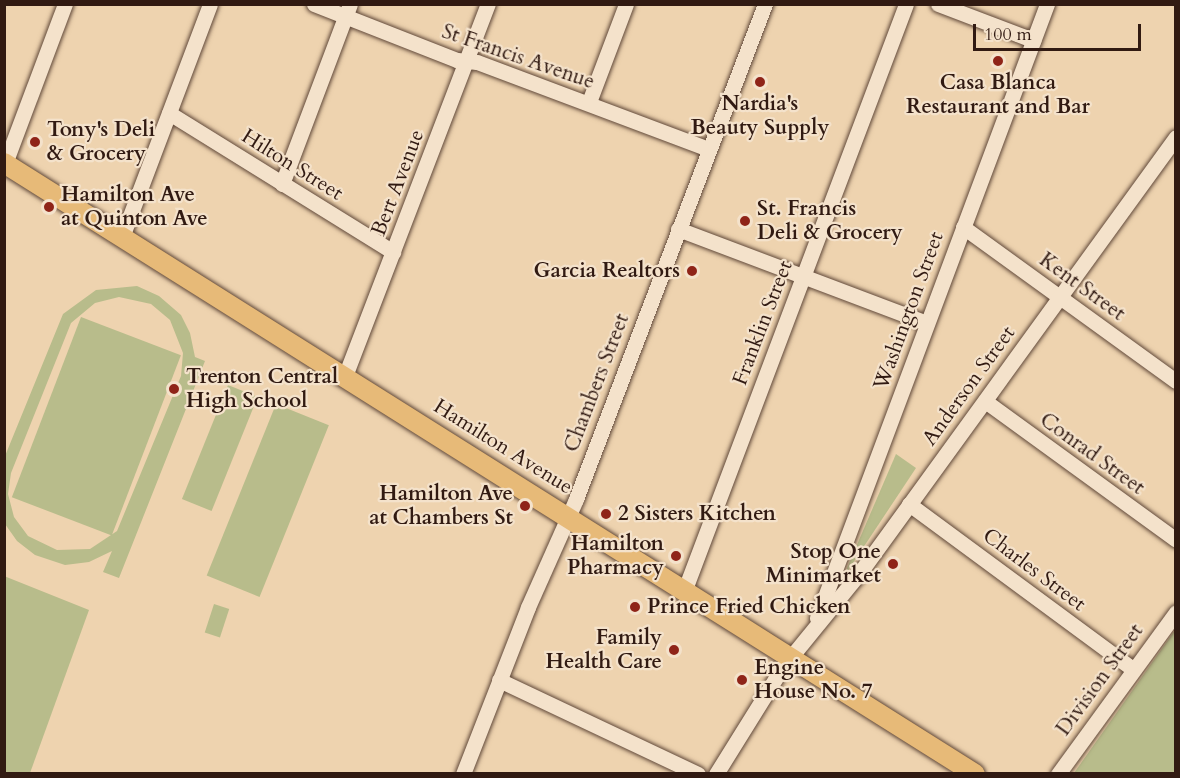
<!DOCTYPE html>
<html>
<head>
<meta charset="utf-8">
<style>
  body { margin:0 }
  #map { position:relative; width:1180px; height:778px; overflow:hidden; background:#eed3af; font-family:Cardo,serif }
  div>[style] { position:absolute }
  .green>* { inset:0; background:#b8bc8b; transform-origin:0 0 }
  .roads { filter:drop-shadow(0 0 2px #604839) drop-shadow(0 0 2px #604839) }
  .minor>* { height:15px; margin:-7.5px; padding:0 7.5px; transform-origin:7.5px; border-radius:7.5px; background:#f4e2cb }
  .major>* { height:20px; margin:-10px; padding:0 10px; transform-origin:10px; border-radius:10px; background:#e7ba78 }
  .dots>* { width:16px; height:16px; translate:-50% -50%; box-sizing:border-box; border:3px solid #f4e2cb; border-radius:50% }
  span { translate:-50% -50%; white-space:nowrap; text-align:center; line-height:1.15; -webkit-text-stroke:4.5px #f4e2cb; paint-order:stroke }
  .street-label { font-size:21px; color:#311a12 }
  .poi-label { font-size:21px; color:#311a12; font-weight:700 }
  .left { translate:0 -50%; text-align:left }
  .right { translate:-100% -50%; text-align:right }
  .frame { position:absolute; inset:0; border:6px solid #311a12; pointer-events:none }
  .scale { position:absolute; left:973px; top:24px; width:168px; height:27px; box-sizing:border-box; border:3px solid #311a12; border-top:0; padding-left:8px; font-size:18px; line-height:21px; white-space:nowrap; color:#311a12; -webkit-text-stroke:4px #f4e2cb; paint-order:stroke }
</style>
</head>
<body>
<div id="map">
  <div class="green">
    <div style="clip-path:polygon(evenodd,137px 286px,159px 296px,181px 315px,190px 333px,195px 357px,205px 361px,119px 578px,103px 572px,112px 551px,89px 562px,65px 565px,35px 555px,17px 541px,5px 524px,5px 456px,63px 314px,96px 290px,137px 286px,119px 297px,151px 304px,170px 320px,183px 353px,181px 376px,117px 531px,90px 549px,57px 550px,28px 536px,14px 517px,8px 494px,11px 473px,71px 323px,95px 303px,119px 297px)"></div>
    <div style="left:81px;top:317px;width:107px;height:193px;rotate:21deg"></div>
    <div style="left:228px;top:385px;width:32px;height:123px;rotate:22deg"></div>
    <div style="left:276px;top:404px;width:57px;height:185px;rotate:22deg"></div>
    <div style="clip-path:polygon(896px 454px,916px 468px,847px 572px,847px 568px)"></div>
    <div style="clip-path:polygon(4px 576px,89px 610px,30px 773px,5px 773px)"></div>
    <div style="left:214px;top:604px;width:16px;height:30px;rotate:18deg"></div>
    <div style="clip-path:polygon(1175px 630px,1175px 773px,1074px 773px)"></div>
  </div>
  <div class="roads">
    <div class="minor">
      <div style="left:314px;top:4px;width:154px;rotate:21.4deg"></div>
      <div style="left:457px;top:60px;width:20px;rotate:6deg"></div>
      <div style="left:477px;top:62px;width:248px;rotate:20.6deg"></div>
      <div style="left:938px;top:4px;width:102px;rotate:20.8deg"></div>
      <div style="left:589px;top:102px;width:105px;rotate:-69.3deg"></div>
      <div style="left:169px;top:113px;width:264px;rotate:31.8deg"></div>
      <div style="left:4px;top:166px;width:173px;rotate:-69.4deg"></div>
      <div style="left:282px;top:184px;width:192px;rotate:-69.3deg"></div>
      <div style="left:963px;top:227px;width:263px;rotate:35.9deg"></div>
      <div style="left:678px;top:229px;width:266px;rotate:20.7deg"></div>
      <div style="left:122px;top:237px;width:249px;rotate:-69.3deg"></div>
      <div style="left:345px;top:376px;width:399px;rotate:-69deg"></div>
      <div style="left:985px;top:401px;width:236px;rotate:36deg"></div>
      <div style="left:909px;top:504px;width:278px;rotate:36.4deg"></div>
      <div style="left:685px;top:589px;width:625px;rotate:-69.3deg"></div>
      <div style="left:817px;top:618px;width:656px;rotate:-69.46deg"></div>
      <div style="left:499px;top:680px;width:220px;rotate:25.3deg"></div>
      <div style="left:463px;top:774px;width:179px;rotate:-68.7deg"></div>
      <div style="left:528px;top:607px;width:118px;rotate:-66deg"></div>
      <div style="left:576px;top:499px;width:530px;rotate:-69.1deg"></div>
      <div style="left:716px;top:774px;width:125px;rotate:-58.1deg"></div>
      <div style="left:782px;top:668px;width:125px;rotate:-50.8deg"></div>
      <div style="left:861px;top:571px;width:536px;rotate:-54.03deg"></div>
      <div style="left:1058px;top:774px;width:200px;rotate:-53.9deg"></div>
    </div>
    <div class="major">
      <div style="left:4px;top:163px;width:1147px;rotate:32.18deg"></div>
    </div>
  </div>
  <div class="dots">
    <div style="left:998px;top:61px;background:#8f2418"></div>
    <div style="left:760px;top:82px;background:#8f2418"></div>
    <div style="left:35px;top:142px;background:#8f2418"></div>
    <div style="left:49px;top:207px;background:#8f2418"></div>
    <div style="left:745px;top:221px;background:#8f2418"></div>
    <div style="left:692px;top:271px;background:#8f2418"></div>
    <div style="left:174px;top:389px;background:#8f2418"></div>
    <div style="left:525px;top:506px;background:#8f2418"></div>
    <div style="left:606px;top:514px;background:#8f2418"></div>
    <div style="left:676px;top:556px;background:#8f2418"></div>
    <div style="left:893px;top:564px;background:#8f2418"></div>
    <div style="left:635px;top:607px;background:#8f2418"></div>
    <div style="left:674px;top:650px;background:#8f2418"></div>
    <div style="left:742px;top:680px;background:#8f2418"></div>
  </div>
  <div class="street-label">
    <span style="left:518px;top:57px;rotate:19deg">St Francis Avenue</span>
    <span style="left:292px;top:165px;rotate:32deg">Hilton Street</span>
    <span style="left:398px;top:183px;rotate:-69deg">Bert Avenue</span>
    <span style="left:1082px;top:287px;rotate:36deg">Kent Street</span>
    <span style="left:909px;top:311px;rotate:-70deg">Washington Street</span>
    <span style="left:763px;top:323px;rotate:-69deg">Franklin Street</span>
    <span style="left:597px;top:383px;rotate:-69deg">Chambers Street</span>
    <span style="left:969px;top:386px;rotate:-54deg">Anderson Street</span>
    <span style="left:503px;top:447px;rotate:32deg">Hamilton Avenue</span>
    <span style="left:1092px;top:454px;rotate:36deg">Conrad Street</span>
    <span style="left:1034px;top:570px;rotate:37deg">Charles Street</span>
    <span style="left:1100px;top:680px;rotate:-54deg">Division Street</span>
  </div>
  <div class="poi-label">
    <span style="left:998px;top:95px">Casa Blanca<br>Restaurant and Bar</span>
    <span style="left:760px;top:116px">Nardia's<br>Beauty Supply</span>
    <span class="left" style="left:47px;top:142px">Tony's Deli<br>&amp; Grocery</span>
    <span class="left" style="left:61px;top:207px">Hamilton Ave<br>at Quinton Ave</span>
    <span class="left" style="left:757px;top:221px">St. Francis<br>Deli &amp; Grocery</span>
    <span class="right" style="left:680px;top:271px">Garcia Realtors</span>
    <span class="left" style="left:186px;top:389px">Trenton Central<br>High School</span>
    <span class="right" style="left:513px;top:506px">Hamilton Ave<br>at Chambers St</span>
    <span class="left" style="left:618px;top:514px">2 Sisters Kitchen</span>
    <span class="right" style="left:664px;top:556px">Hamilton<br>Pharmacy</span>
    <span class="right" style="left:881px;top:564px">Stop One<br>Minimarket</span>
    <span class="left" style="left:647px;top:607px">Prince Fried Chicken</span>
    <span class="right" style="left:662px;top:650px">Family<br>Health Care</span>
    <span class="left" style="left:754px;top:680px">Engine<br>House No. 7</span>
  </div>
  <div class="frame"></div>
  <div class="scale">100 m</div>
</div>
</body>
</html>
